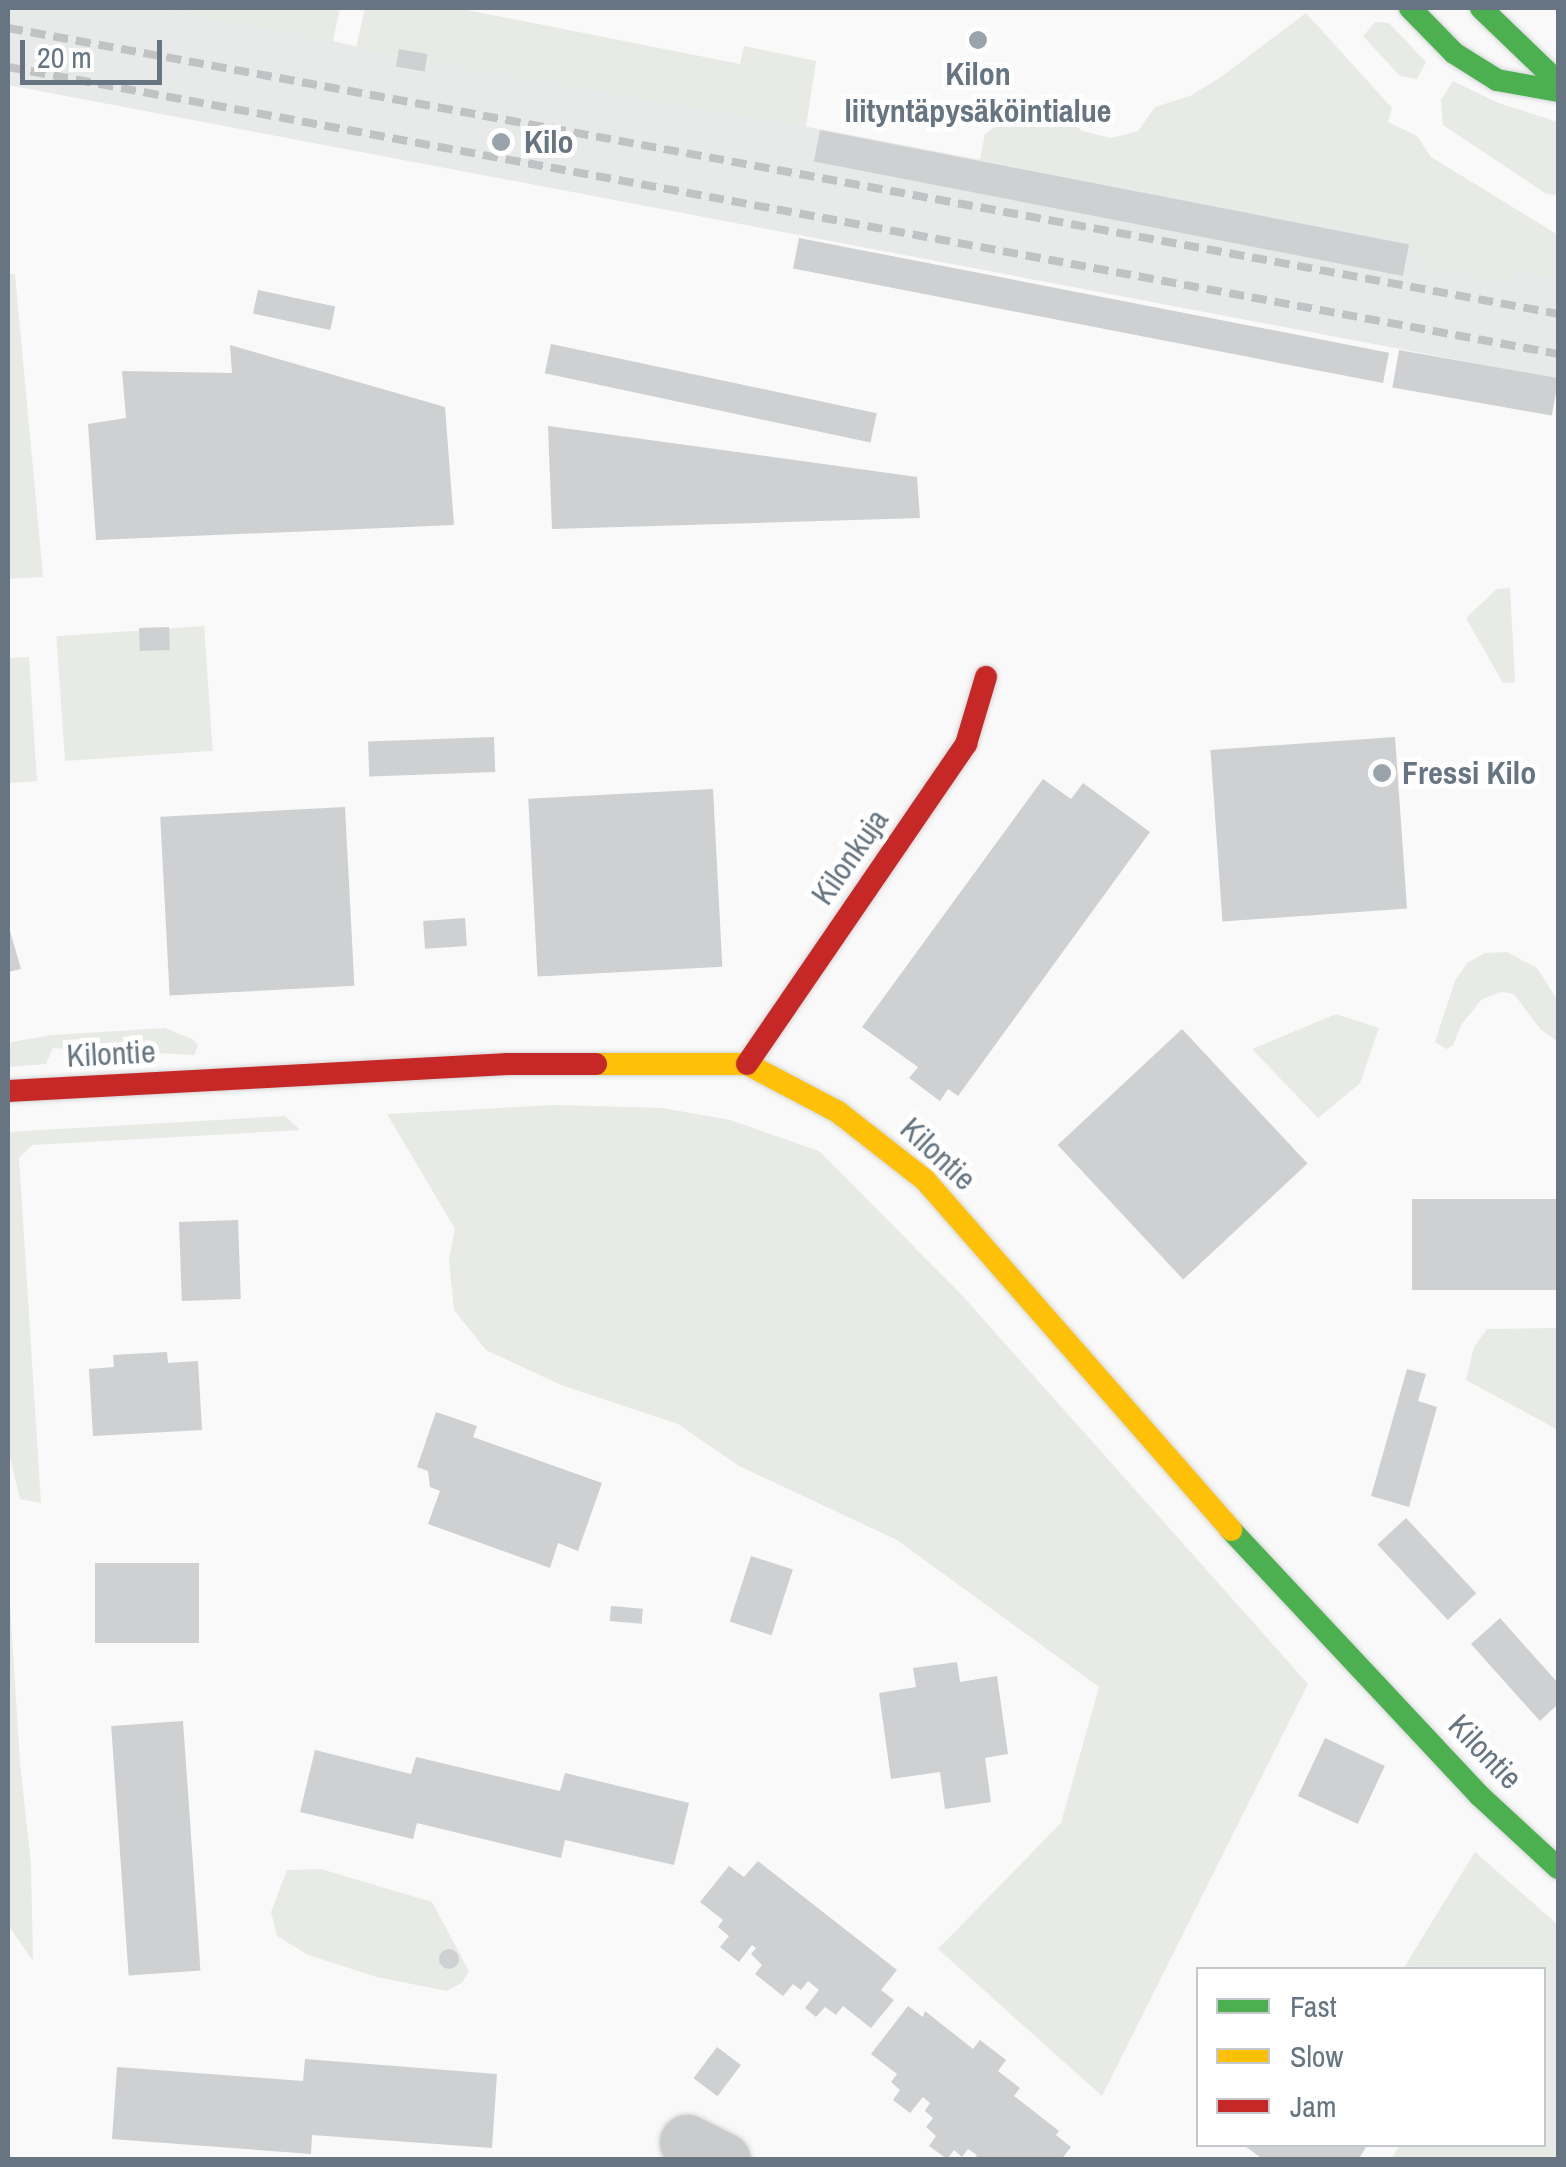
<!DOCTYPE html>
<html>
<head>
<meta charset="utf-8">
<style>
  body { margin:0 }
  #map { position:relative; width:1566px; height:2167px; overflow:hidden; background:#f9f9f9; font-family:"Archivo Narrow",sans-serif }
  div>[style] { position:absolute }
  .built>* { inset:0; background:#e8e9e9 }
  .green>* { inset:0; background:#e8eae6; transform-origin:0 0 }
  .building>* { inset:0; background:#ced0d1; transform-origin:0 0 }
  .round { border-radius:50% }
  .roads { filter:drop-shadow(0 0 2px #d5d6d7) drop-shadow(0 0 2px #d5d6d7) }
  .street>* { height:55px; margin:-27.5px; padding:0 27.5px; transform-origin:27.5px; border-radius:27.5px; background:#cacbcc }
  .fast>* { height:22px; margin:-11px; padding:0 11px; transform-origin:11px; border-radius:11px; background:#4caf50 }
  .slow>* { height:22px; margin:-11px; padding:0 11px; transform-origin:11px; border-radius:11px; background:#ffc107 }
  .jam>* { height:22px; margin:-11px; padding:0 11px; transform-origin:11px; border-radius:11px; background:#c62828 }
  .rail>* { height:8px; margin-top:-4px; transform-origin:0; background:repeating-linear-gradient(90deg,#c0c2c3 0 15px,transparent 0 23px) }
  .dots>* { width:28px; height:28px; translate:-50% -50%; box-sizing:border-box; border:5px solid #fff; border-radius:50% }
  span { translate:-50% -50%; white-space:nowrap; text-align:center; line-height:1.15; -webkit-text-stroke:10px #fff; paint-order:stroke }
  .poi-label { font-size:32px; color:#667581; font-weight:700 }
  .left { translate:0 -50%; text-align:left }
  .street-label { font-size:32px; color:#667581 }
  .frame { position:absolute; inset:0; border:10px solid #667581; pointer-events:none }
  .legend { position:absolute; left:1196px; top:1967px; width:350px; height:180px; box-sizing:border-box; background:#fff; border:2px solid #c2c8cd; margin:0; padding:12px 18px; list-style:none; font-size:30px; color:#667581 }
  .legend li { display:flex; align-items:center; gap:20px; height:50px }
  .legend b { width:50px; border:2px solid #c2c8cd }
  .scale { position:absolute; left:20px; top:40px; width:142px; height:45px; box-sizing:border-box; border:5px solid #667581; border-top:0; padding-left:12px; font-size:30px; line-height:35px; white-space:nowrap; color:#667581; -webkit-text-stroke:8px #fff; paint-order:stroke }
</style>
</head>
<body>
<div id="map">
  <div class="built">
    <div style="clip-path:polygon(8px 8px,150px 8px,333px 41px,398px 56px,396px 67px,423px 72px,426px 61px,814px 128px,1409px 242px,1512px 283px,1514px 272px,1558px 279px,1558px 379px,8px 85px)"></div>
  </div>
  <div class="green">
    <div style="clip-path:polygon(150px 8px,340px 8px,333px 41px)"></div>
    <div style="clip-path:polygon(365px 8px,457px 8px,740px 64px,744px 46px,816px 61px,806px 127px,426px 61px,427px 54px,400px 49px,398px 56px,356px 48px)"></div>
    <div style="clip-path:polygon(1306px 13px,1392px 108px,1388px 122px,1417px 136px,1431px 157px,1558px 235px,1558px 279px,1514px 272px,1512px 284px,1428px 268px,1409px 242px,980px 160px,985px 134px,1018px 111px,1059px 112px,1082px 131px,1111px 138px,1138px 131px,1155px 107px,1190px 96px,1221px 77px)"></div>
    <div style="clip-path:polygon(1375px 22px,1389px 23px,1426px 62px,1417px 79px,1400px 76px,1363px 36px)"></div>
    <div style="clip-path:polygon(1453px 81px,1498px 103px,1558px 122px,1558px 196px,1545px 193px,1443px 125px,1441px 100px)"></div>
    <div style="clip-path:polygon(8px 274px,15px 274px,43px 577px,8px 579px)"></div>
    <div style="clip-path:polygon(1510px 588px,1515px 682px,1503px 683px,1466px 618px,1497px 589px)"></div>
    <div style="left:204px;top:626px;width:125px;height:148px;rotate:86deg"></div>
    <div style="clip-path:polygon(29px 657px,37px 781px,8px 783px,8px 658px)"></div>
    <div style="clip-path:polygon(1507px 952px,1537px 968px,1558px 1001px,1558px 1042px,1540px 1029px,1514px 994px,1502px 992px,1482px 999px,1461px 1025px,1453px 1045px,1447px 1049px,1435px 1042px,1455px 981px,1467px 963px,1485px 953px)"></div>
    <div style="clip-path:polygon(1336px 1014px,1379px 1028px,1360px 1083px,1318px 1118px,1252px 1049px)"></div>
    <div style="clip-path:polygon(165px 1028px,194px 1040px,198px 1046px,194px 1055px,53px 1048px,46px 1064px,8px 1067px,11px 1042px,52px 1035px)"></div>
    <div style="clip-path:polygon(555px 1105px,662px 1108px,730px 1120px,819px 1151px,960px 1293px,1308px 1684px,1102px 2096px,938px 1949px,1061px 1823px,1099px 1687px,897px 1540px,739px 1466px,678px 1424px,561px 1385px,486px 1350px,454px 1310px,449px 1260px,455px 1229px,387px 1114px)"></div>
    <div style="clip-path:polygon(285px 1116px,300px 1130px,32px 1145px,19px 1158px,41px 1503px,20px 1499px,8px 1449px,8px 1132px)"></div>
    <div style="clip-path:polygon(1558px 1328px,1558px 1430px,1466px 1380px,1474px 1347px,1487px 1329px)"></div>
    <div style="clip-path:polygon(10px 1604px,20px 1763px,31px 1864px,33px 1961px,8px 1925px)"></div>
    <div style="clip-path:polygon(1475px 1852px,1558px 1925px,1558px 2159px,1391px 2159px,1400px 2145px,1544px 2144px,1544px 1970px,1403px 1969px)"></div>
    <div style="clip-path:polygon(321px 1869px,432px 1902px,469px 1971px,462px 1983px,447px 1991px,377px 1977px,308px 1955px,277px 1936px,271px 1912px,287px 1870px)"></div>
  </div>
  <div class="building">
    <div style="left:399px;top:49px;width:29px;height:18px;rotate:10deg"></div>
    <div style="left:820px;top:130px;width:600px;height:32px;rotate:11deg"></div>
    <div style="left:799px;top:238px;width:601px;height:31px;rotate:11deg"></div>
    <div style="left:258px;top:290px;width:79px;height:24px;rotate:12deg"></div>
    <div style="left:551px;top:344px;width:333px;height:30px;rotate:12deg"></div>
    <div style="clip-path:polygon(230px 345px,445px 407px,454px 525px,96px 540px,88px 424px,126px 418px,122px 371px,232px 373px)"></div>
    <div style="left:1399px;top:350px;width:162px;height:38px;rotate:10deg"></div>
    <div style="clip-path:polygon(548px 426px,917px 477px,920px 518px,552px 529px)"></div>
    <div style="left:169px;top:627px;width:23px;height:30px;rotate:88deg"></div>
    <div style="left:494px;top:737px;width:35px;height:126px;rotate:88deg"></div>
    <div style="left:1395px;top:737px;width:172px;height:185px;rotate:86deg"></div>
    <div style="clip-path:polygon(1043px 779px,1071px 799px,1083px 783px,1150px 832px,958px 1096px,948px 1089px,940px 1101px,909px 1078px,918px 1067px,862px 1027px)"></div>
    <div style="left:713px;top:789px;width:178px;height:185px;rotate:87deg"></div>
    <div style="left:345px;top:807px;width:179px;height:185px;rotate:87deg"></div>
    <div style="left:465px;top:918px;width:28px;height:42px;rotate:86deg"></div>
    <div style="clip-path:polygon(8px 924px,21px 969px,8px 972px)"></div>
    <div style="left:1182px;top:1029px;width:184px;height:170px;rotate:47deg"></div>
    <div style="left:1558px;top:1199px;width:91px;height:146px;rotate:90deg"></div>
    <div style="left:238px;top:1220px;width:79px;height:59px;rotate:88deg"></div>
    <div style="clip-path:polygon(167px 1352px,168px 1363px,198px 1361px,202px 1430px,93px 1436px,89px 1369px,114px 1367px,113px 1355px)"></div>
    <div style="clip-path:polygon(1407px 1369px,1426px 1374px,1418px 1401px,1437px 1407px,1409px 1507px,1371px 1496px)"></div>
    <div style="clip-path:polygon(436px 1412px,477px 1426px,473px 1437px,602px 1483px,578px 1551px,558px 1543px,550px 1568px,428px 1524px,440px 1491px,430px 1487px,428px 1471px,417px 1467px)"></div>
    <div style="left:1406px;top:1518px;width:103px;height:39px;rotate:47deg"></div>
    <div style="left:751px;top:1556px;width:44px;height:69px;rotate:18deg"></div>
    <div style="left:95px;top:1563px;width:104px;height:80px"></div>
    <div style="left:611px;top:1606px;width:32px;height:15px;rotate:5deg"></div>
    <div style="clip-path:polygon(1500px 1618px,1558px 1683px,1558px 1704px,1540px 1721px,1471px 1644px)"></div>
    <div style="clip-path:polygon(957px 1662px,960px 1682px,997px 1676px,1008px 1754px,985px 1758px,991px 1802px,945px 1809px,940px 1772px,891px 1779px,879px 1693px,916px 1687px,913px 1668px)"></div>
    <div style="left:183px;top:1721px;width:250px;height:72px;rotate:86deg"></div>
    <div style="left:1325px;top:1738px;width:66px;height:64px;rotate:25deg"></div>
    <div style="clip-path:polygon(315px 1750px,411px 1774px,416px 1757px,560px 1791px,565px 1773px,689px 1803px,674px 1865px,565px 1840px,561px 1858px,417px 1823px,413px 1839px,300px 1812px)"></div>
    <div style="clip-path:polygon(758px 1861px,897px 1970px,881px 1990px,894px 2000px,871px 2028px,843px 2006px,836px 2015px,825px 2007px,816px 2017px,805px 2008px,819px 1990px,808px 1981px,801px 1990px,793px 1984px,783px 1996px,755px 1974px,762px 1965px,751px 1954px,756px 1948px,752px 1945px,739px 1962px,720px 1947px,729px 1936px,718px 1927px,723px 1920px,700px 1902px,729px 1866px,744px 1877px)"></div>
    <div class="round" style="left:439px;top:1949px;width:20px;height:20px"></div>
    <div style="clip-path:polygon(908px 2006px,923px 2017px,925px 2011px,973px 2049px,980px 2040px,1006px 2060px,998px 2071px,1020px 2088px,1014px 2096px,1059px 2131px,1056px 2135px,1071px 2147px,1061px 2160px,973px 2160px,977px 2155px,968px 2149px,962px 2157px,954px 2150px,947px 2159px,929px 2146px,936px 2136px,926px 2127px,933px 2118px,925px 2111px,930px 2103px,923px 2097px,910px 2113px,893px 2100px,900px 2090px,891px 2082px,897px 2074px,871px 2054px)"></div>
    <div style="left:717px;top:2047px;width:30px;height:39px;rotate:37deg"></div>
    <div style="clip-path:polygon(305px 2059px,497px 2074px,492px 2148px,312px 2135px,311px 2154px,112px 2139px,117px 2067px,303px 2081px)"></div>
    <div style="clip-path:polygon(1242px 2144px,1368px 2144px,1358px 2160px,1264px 2160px)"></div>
  </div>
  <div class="roads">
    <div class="street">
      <div style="left:687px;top:2142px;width:40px;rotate:26.6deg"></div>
    </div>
    <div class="fast">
      <div style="left:1410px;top:8px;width:63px;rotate:45.6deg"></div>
      <div style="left:1454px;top:53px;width:51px;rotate:32.1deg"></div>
      <div style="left:1497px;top:80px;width:62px;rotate:10.2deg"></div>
      <div style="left:1481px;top:8px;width:107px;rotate:43.9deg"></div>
      <div style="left:1231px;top:1530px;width:364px;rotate:46.9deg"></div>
      <div style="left:1480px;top:1796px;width:106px;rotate:42.7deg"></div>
    </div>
    <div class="slow">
      <div style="left:596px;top:1064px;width:151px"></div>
      <div style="left:747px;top:1064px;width:103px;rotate:27.8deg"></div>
      <div style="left:838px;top:1112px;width:110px;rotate:38deg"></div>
      <div style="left:925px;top:1180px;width:465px;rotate:48.8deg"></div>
    </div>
    <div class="jam">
      <div style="left:747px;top:1064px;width:388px;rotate:-55.6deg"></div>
      <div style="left:966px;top:744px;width:70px;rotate:-73.4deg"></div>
      <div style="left:8px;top:1091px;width:501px;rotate:-3.09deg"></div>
      <div style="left:508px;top:1064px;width:88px"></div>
    </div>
  </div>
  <div class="rail">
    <div style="left:8px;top:28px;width:1576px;rotate:10.45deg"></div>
    <div style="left:8px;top:67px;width:1576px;rotate:10.49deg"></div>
  </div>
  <div class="dots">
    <div style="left:978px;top:40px;background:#99a3ab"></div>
    <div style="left:501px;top:142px;background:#99a3ab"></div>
    <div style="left:1382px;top:773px;background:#99a3ab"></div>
  </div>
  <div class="poi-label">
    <span style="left:978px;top:93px">Kilon<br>liityntäpysäköintialue</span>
    <span class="left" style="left:524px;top:142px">Kilo</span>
    <span class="left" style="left:1402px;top:773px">Fressi Kilo</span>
  </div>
  <div class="street-label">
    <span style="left:850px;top:857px;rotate:-55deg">Kilonkuja</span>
    <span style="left:111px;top:1054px;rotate:-3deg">Kilontie</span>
    <span style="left:938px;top:1154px;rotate:43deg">Kilontie</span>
    <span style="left:1485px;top:1752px;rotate:46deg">Kilontie</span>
  </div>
  <div class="frame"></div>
  <ul class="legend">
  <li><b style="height:12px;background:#4caf50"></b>Fast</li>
  <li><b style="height:12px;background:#ffc107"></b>Slow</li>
  <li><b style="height:12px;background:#c62828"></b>Jam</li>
  </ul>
  <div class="scale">20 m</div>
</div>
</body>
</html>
